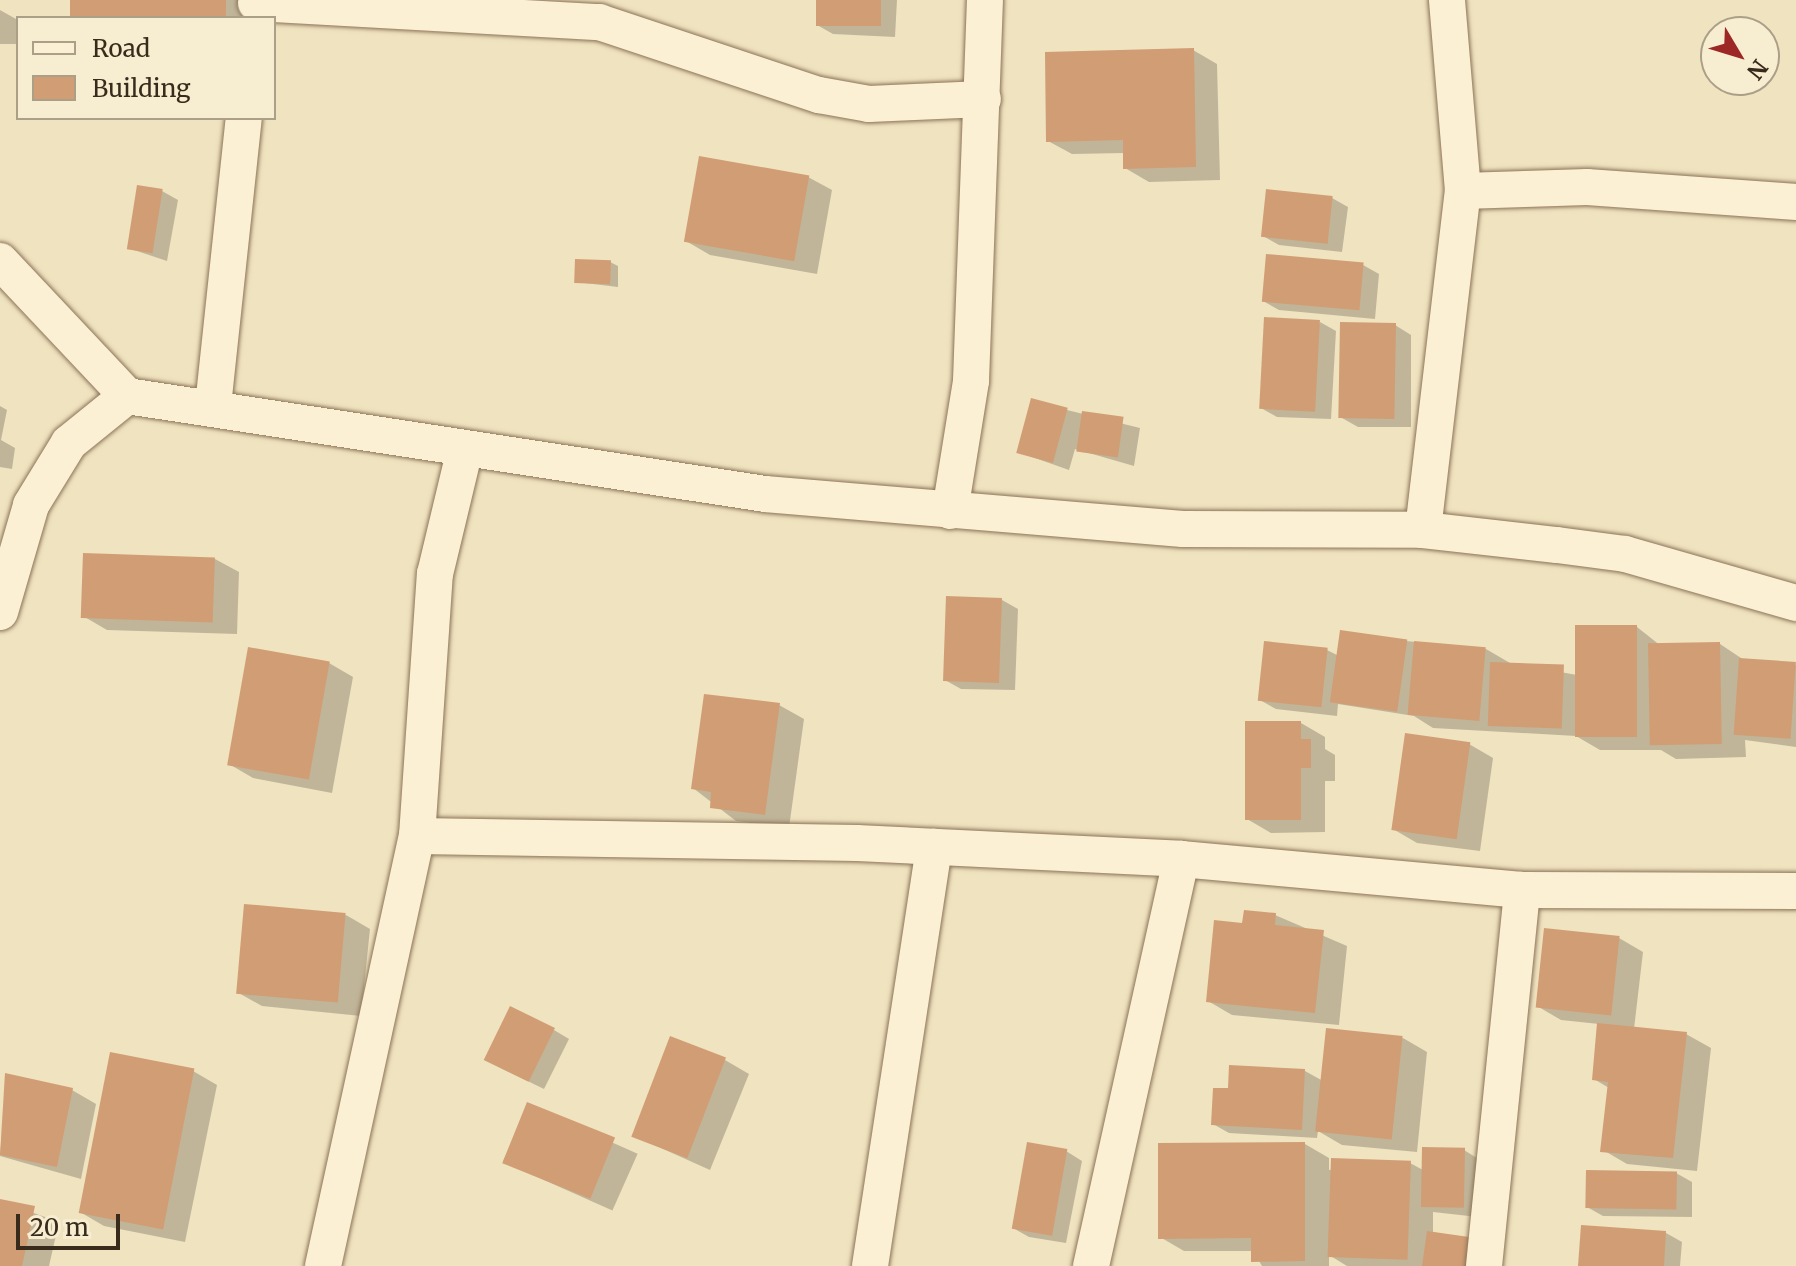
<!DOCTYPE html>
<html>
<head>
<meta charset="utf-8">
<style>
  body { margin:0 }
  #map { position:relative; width:1796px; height:1266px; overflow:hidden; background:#f0e3c0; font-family:Merriweather,serif }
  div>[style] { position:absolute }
  .shadow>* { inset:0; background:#0003; transform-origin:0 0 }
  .building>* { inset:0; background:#d19d74; transform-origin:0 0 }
  .roads { filter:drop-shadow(0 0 2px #8b7457) drop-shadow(0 0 2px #8b7457) }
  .minor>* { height:36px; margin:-18px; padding:0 18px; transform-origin:18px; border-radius:18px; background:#fbf0d4 }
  span { translate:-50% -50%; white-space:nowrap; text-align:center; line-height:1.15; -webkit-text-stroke:7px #f7edd0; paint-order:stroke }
  .legend { position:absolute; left:16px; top:16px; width:260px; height:104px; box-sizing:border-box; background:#f7edd0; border:2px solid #ab9f88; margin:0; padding:10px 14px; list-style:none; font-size:24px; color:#392b1c }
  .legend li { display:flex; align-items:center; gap:16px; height:40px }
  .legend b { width:40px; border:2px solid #ab9f88 }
  .north { position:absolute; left:1700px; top:16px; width:80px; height:80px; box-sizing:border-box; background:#f7edd0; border:2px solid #ab9f88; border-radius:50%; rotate:128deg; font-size:22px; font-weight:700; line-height:32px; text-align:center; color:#392b1c }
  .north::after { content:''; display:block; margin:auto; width:28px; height:36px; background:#9d2724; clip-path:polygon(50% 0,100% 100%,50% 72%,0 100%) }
  .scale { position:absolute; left:16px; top:1214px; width:104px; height:36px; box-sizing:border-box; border:4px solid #392b1c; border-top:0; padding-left:10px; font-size:24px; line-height:28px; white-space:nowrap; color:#392b1c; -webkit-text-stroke:6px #f7edd0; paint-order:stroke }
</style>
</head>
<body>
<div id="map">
  <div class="shadow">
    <div style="left:72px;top:0;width:185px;height:18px"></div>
    <div style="clip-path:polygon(818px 0,897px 0,895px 37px,833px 34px,817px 25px)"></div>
    <div style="clip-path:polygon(0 10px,16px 19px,16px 44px,0 44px)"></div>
    <div style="clip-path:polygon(1193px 50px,1217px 64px,1220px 180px,1149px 182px,1125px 168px,1125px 153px,1072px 154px,1048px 141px)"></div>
    <div style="clip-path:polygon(808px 177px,832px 190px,817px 274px,710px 255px,686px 241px)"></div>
    <div style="clip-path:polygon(162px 191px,178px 200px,167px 261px,128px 248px)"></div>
    <div style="clip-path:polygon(1332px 198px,1348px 207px,1342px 252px,1279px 245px,1263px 236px)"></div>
    <div style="clip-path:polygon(610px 262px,618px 266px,618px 287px,576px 282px)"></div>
    <div style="clip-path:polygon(1363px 265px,1379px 274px,1375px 319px,1279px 310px,1263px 301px)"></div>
    <div style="clip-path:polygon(1320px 322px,1336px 331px,1331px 419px,1277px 417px,1261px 408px)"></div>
    <div style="clip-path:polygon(1395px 325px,1411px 335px,1411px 427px,1358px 427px,1342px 418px)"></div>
    <div style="clip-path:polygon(0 406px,7px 410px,1px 440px,15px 448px,12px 469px,0 467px)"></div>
    <div style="clip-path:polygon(1067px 410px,1140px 428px,1134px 466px,1075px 449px,1069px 470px,1018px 452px)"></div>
    <div style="clip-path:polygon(215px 559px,239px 572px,237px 634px,107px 630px,83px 616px)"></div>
    <div style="clip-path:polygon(1002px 600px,1018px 609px,1015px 690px,961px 689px,945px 680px)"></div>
    <div style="clip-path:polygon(1637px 627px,1661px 646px,1720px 644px,1744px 660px,1796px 665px,1796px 747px,1745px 740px,1746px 757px,1676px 759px,1661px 750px,1600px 750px,1576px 736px,1433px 728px,1414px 716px,1338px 704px,1337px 716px,1276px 709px,1260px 700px,1327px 650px,1339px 656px,1406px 641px,1486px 649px,1510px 663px,1577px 675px)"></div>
    <div style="clip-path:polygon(329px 663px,353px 677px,332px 793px,253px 778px,229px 764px)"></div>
    <div style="clip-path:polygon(779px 705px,804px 719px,789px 828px,736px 821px,693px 788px)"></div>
    <div style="clip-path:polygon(1301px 723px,1325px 737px,1325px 749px,1335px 755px,1335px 781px,1325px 781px,1325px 832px,1271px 833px,1247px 819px)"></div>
    <div style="clip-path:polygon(1469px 744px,1493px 758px,1480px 851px,1417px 843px,1393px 829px)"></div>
    <div style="clip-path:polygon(346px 915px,370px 929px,361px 1016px,262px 1006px,237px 992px)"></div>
    <div style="clip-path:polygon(1275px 915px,1347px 946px,1339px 1025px,1232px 1015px,1208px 1001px,1244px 925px)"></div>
    <div style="clip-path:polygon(1619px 938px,1643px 952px,1634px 1029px,1686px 1034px,1711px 1048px,1697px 1171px,1627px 1164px,1603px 1150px,1609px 1088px,1594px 1079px,1599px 1024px,1561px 1020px,1537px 1006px)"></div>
    <div style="clip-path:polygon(554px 1030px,569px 1039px,544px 1089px,501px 1068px)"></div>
    <div style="clip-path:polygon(1403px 1038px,1427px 1052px,1417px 1152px,1342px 1145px,1318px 1131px,1317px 1138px,1229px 1133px,1213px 1124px,1230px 1090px,1305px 1071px,1323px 1081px)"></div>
    <div style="clip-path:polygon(725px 1060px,749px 1074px,710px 1170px,632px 1135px)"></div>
    <div style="clip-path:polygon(193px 1071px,217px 1085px,185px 1242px,104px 1226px,80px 1212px)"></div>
    <div style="clip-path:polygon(7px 1076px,72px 1090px,96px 1104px,81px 1179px,0 1156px)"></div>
    <div style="left:528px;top:1105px;width:120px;height:62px;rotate:24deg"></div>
    <div style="clip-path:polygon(1305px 1144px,1329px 1158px,1329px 1170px,1410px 1163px,1423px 1170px,1464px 1150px,1480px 1160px,1478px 1217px,1433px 1212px,1433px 1234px,1498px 1266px,1347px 1266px,1329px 1255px,1329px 1266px,1262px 1266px,1253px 1251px,1184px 1251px,1160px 1237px)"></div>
    <div style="clip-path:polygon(1066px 1151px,1082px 1161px,1066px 1243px,1029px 1237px,1013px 1228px)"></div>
    <div style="clip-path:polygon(1676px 1173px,1692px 1182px,1692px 1217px,1603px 1216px,1587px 1207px)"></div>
    <div style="clip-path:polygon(0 1201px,59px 1222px,49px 1266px,0 1266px)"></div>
    <div style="clip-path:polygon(1666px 1233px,1682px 1242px,1680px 1266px,1580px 1266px)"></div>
  </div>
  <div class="building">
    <div style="left:70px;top:0;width:156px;height:18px"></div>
    <div style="left:816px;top:0;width:65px;height:26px"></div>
    <div style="clip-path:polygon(1194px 48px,1196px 167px,1123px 169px,1123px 140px,1046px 142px,1045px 52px)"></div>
    <div style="left:699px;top:156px;width:112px;height:87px;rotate:10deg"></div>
    <div style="left:137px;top:185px;width:26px;height:65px;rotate:9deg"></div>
    <div style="left:1266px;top:189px;width:67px;height:48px;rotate:6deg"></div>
    <div style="left:1266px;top:254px;width:98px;height:48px;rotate:5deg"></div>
    <div style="left:575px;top:259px;width:36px;height:24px;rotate:2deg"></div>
    <div style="left:1264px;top:317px;width:56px;height:92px;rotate:3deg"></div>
    <div style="left:1396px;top:323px;width:96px;height:56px;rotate:91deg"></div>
    <div style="left:1031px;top:398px;width:38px;height:57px;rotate:15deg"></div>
    <div style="left:1082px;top:411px;width:42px;height:41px;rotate:8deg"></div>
    <div style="left:83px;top:553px;width:132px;height:65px;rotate:2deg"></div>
    <div style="left:946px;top:596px;width:56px;height:85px;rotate:2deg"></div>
    <div style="left:1575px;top:625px;width:62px;height:112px"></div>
    <div style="left:1340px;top:630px;width:68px;height:73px;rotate:8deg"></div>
    <div style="left:1264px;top:641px;width:64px;height:60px;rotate:6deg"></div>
    <div style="left:1414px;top:641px;width:72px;height:74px;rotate:5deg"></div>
    <div style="left:1720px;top:642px;width:102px;height:72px;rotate:89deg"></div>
    <div style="left:248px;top:647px;width:83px;height:120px;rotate:10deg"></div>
    <div style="left:1739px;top:658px;width:57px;height:77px;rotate:4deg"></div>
    <div style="left:1490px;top:662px;width:74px;height:64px;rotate:2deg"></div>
    <div style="clip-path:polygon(704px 694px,780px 703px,765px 815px,710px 808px,711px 792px,691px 789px)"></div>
    <div style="clip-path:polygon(1245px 721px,1301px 721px,1301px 739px,1311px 739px,1311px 768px,1301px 768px,1301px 820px,1245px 820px)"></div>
    <div style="left:1405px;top:733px;width:66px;height:98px;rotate:8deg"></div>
    <div style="left:244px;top:904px;width:102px;height:90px;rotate:5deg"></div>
    <div style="clip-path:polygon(1244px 910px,1276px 913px,1275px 925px,1324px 930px,1315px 1013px,1206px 1002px,1214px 920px,1242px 923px)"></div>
    <div style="left:1544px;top:928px;width:76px;height:80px;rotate:6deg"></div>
    <div style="left:510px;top:1006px;width:50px;height:60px;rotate:26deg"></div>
    <div style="clip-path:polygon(1597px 1023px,1687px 1032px,1673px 1158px,1600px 1152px,1608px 1082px,1592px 1080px)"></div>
    <div style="left:1326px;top:1028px;width:77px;height:104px;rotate:6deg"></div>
    <div style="left:670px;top:1036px;width:60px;height:108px;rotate:21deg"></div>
    <div style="left:110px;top:1052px;width:86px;height:164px;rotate:11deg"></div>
    <div style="clip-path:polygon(1229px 1065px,1305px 1069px,1302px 1130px,1211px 1125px,1213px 1088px,1228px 1088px)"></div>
    <div style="clip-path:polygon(5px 1073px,73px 1088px,57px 1167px,0 1155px)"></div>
    <div style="left:527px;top:1102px;width:95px;height:66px;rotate:22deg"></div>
    <div style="left:1027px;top:1142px;width:41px;height:88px;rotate:10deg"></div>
    <div style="clip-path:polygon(1305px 1142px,1305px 1261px,1251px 1262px,1251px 1238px,1158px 1239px,1158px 1143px)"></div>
    <div style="left:1422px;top:1147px;width:43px;height:60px;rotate:1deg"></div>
    <div style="left:1331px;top:1158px;width:80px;height:99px;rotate:2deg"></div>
    <div style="left:1586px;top:1170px;width:91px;height:38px;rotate:1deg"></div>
    <div style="clip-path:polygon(0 1199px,35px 1206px,22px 1266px,0 1266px)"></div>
    <div style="clip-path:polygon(1581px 1225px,1666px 1231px,1664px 1266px,1578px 1266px)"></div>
    <div style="clip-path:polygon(1427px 1231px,1476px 1238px,1472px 1266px,1422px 1266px)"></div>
  </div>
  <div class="roads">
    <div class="minor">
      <div style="left:256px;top:3px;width:344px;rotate:3.2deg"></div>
      <div style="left:599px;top:22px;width:232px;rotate:18.4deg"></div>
      <div style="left:819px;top:95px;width:51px;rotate:10.2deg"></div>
      <div style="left:869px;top:104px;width:114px;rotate:-2.5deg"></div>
      <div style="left:1463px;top:191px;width:124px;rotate:-1.8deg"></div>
      <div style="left:1587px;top:187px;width:210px;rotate:4.1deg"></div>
      <div style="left:0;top:261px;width:185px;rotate:46.7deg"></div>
      <div style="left:127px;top:396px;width:645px;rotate:8.73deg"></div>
      <div style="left:765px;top:494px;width:419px;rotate:4.8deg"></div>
      <div style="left:1183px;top:529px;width:240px;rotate:0.2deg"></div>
      <div style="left:1423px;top:530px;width:135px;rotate:6.4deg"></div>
      <div style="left:1557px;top:545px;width:69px;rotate:7.5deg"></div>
      <div style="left:1625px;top:554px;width:178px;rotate:16deg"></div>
      <div style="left:213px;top:406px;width:290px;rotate:-83.9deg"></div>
      <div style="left:950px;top:511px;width:132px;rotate:-80.8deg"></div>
      <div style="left:971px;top:381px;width:381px;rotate:-87.9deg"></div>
      <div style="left:1423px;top:530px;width:341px;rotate:-83.3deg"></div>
      <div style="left:1463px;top:191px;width:192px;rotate:-94.8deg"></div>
      <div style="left:0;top:612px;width:111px;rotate:-73.8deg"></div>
      <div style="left:31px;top:505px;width:73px;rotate:-58.5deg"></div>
      <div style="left:69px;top:443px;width:75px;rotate:-39deg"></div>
      <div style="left:417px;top:836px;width:440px;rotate:0.9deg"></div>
      <div style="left:857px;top:843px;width:324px;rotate:2.8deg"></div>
      <div style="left:1181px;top:859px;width:342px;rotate:5.2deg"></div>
      <div style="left:1522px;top:890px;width:274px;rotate:0.2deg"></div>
      <div style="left:323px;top:1266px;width:440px;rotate:-77.7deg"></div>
      <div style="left:417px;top:836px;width:263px;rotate:-86.1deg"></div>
      <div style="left:435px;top:574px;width:129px;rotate:-76.5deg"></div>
      <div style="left:870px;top:1266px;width:424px;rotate:-81.3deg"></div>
      <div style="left:1091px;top:1266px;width:417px;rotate:-77.5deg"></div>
      <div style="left:1484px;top:1266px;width:378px;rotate:-84.2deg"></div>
    </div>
  </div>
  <ul class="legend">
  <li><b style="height:10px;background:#fbf0d4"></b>Road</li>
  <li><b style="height:22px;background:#d19d74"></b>Building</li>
  </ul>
  <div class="north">N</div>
  <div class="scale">20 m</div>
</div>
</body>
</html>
